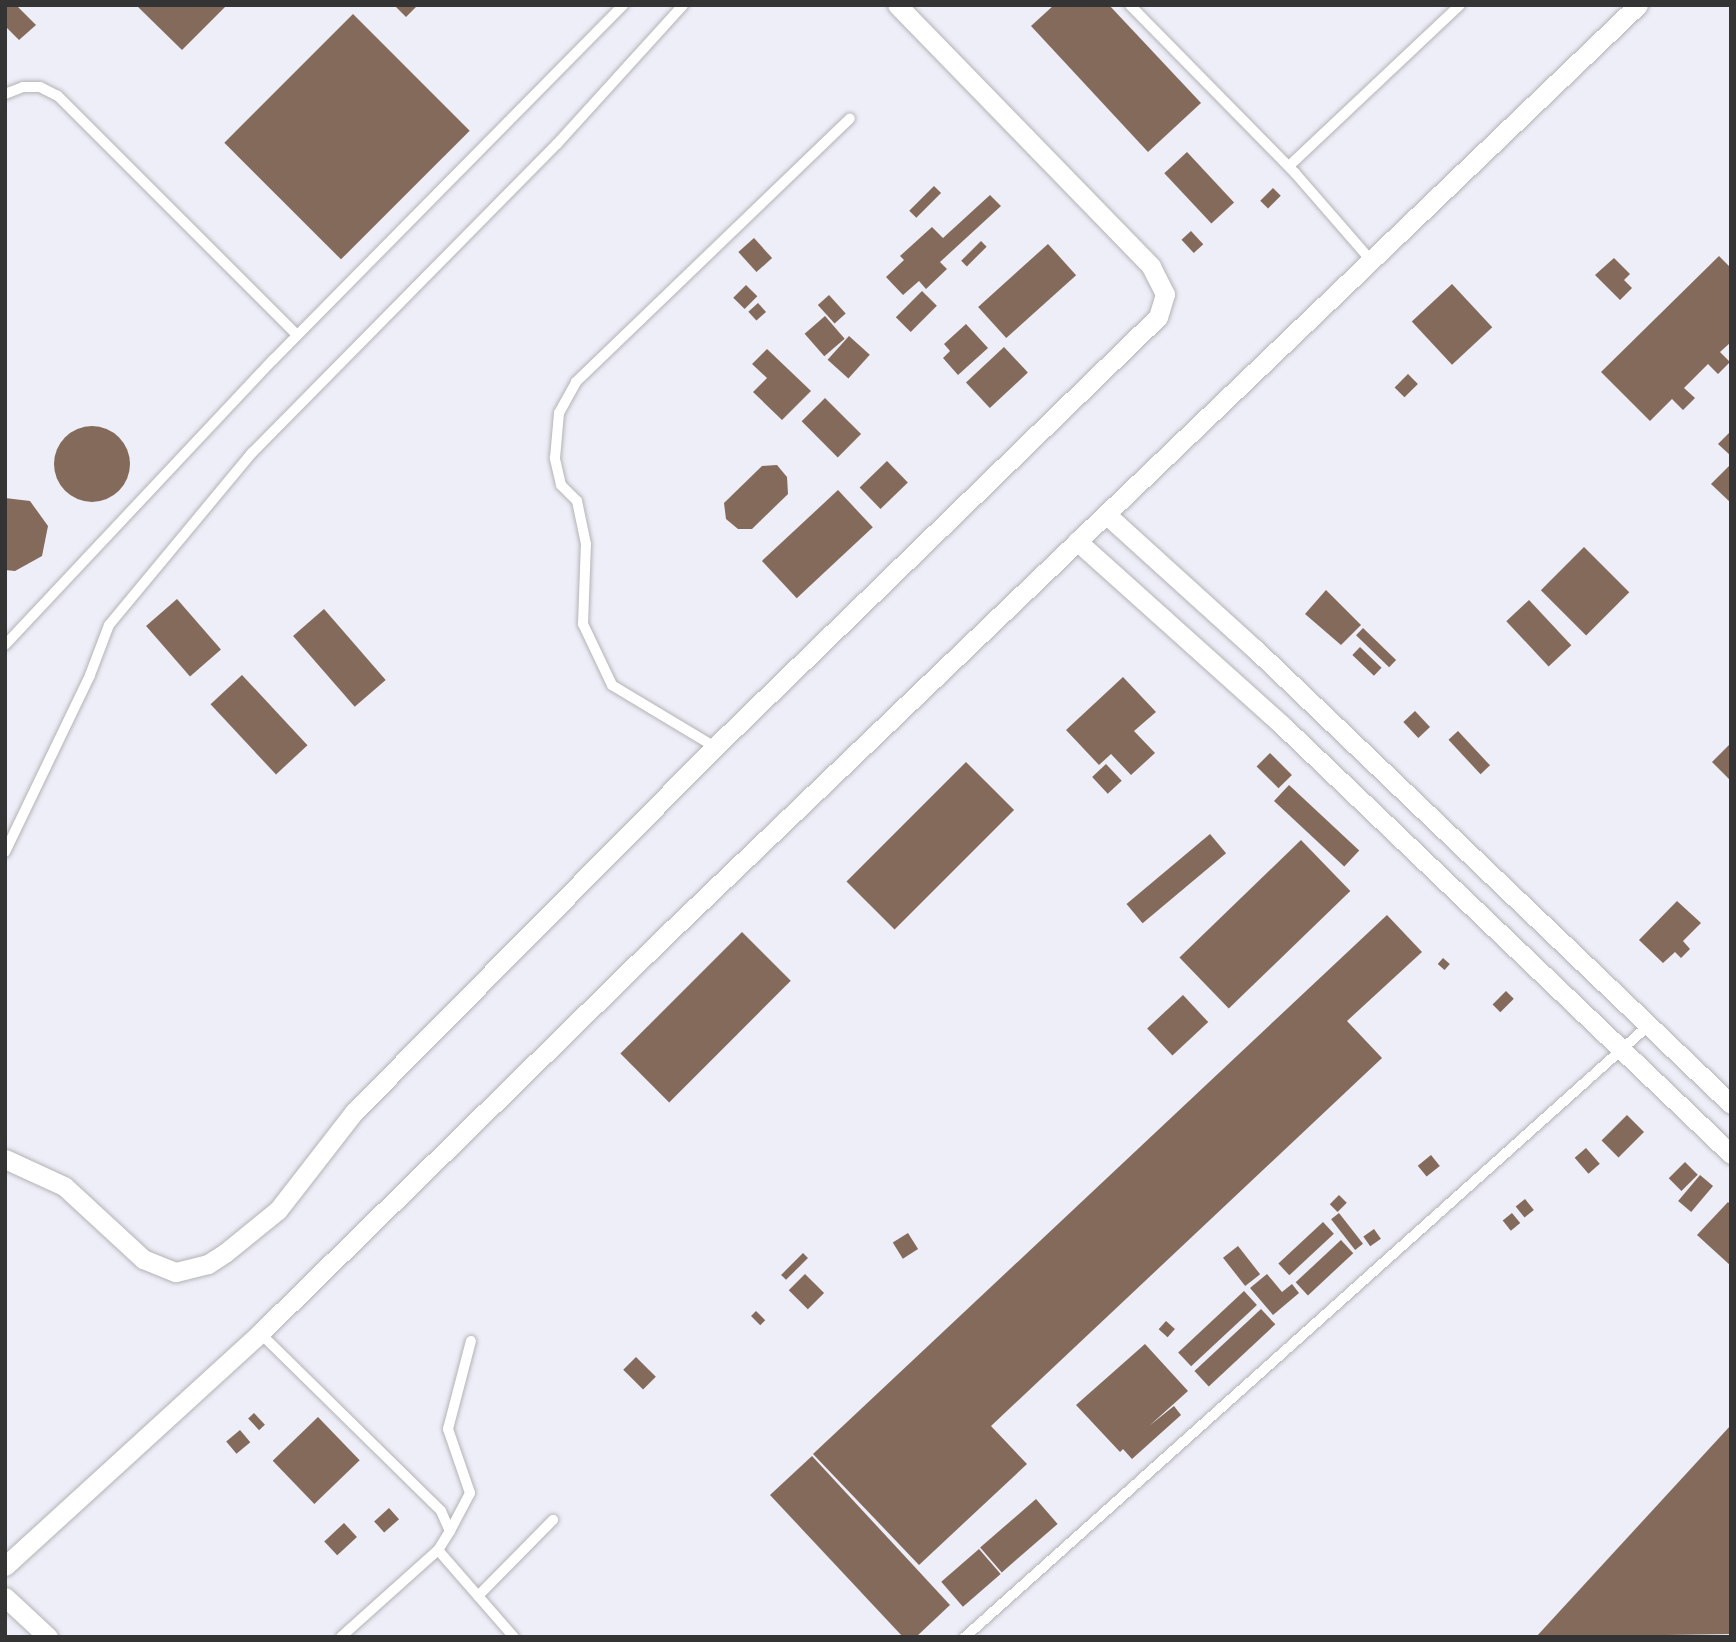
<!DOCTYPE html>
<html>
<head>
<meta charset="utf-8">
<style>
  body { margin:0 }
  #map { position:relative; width:1736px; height:1642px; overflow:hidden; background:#f7f7f9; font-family:Jost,sans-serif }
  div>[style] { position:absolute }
  .built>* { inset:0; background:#edeef8; transform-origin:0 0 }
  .building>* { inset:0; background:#846a5a; transform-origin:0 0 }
  .round { border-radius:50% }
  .roads { filter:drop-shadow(0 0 2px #b3b3b5) drop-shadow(0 0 2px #b3b3b5) }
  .service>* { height:10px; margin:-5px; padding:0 5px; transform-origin:5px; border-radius:5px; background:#fff }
  .minor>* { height:19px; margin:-9.5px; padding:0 9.5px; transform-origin:9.5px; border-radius:9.5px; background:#fff }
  span { translate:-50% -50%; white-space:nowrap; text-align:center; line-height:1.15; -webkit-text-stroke:7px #f7f7f9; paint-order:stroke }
  .frame { position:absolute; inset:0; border:7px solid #343435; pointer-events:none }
</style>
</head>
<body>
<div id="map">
  <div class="built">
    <div style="left:5px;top:5px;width:1726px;height:1632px"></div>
  </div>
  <div class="building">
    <div style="clip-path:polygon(5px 5px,16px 5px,36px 25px,19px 40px,5px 26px)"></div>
    <div style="clip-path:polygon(136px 5px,227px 5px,182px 50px)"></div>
    <div style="clip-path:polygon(394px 5px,418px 5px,406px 17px)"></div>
    <div style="clip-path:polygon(1054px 5px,1109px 5px,1201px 103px,1148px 152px,1031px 26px)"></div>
    <div style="left:353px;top:14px;width:165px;height:182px;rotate:45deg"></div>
    <div style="left:1187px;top:152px;width:69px;height:31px;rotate:47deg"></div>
    <div style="left:934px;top:186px;width:10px;height:35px;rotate:45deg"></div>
    <div style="left:1273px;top:188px;width:11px;height:18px;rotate:45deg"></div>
    <div style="clip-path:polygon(990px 195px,1001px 206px,940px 262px,947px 269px,926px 289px,919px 281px,903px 295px,886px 277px,904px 260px,900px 256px,932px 227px,943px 238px)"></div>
    <div style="left:1191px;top:231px;width:18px;height:13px;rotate:47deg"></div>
    <div style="left:754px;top:238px;width:27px;height:21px;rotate:48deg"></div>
    <div style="left:981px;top:241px;width:8px;height:28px;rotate:45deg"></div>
    <div style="left:1048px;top:244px;width:42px;height:94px;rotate:48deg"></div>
    <div style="clip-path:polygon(1719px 256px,1731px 268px,1731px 342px,1720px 352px,1730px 362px,1718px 374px,1708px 364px,1684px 388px,1695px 398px,1683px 410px,1672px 399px,1650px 421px,1601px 372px)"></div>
    <div style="clip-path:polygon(1614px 258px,1630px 274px,1624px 280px,1632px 288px,1620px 300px,1595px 275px)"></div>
    <div style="left:1452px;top:284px;width:59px;height:55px;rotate:47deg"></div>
    <div style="left:746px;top:285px;width:16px;height:18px;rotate:45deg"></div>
    <div style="left:922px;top:291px;width:21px;height:37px;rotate:45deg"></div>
    <div style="left:829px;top:295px;width:25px;height:15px;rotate:48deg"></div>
    <div style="left:758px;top:303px;width:12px;height:13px;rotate:48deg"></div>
    <div style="left:825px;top:316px;width:30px;height:27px;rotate:49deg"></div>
    <div style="clip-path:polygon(966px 324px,988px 348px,958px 375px,943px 358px,950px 351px,944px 344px)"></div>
    <div style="left:849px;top:336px;width:28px;height:32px;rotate:42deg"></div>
    <div style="left:1004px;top:347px;width:35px;height:52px;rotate:47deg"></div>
    <div style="clip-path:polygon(767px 349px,811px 391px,782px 420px,753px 392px,767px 378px,752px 364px)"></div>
    <div style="left:1408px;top:374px;width:14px;height:19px;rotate:45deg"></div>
    <div style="left:825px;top:398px;width:51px;height:33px;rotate:45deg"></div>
    <div class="round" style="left:54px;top:426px;width:76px;height:76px"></div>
    <div style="clip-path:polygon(1731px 431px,1731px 456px,1718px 444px)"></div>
    <div style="left:887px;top:461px;width:30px;height:38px;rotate:46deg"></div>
    <div style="clip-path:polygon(1731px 464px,1731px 503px,1711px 484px)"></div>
    <div style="clip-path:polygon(777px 465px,787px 477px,788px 494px,752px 529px,738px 529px,726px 519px,724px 503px,762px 466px)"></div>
    <div style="left:838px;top:490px;width:51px;height:104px;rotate:47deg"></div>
    <div style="clip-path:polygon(5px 498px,30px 501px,48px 526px,42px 556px,15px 571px,5px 570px)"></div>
    <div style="left:1584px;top:547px;width:64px;height:61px;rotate:45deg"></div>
    <div style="clip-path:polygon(1326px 590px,1361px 625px,1341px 645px,1305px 614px)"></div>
    <div style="left:177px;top:599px;width:67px;height:41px;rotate:49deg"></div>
    <div style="left:1529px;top:600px;width:62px;height:31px;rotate:47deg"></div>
    <div style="left:324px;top:609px;width:94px;height:41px;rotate:49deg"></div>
    <div style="left:1363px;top:628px;width:46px;height:10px;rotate:44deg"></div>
    <div style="left:1360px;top:647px;width:30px;height:11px;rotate:44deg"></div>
    <div style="left:242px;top:675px;width:96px;height:43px;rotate:47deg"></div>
    <div style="clip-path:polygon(1123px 677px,1156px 712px,1134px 731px,1155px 753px,1131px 775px,1111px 754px,1099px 765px,1066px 730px)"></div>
    <div style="left:1415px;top:711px;width:22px;height:16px;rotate:47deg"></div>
    <div style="left:1458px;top:731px;width:47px;height:13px;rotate:47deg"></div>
    <div style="clip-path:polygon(1731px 743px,1731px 781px,1712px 762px)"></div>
    <div style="left:1270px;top:753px;width:31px;height:19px;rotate:45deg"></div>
    <div style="left:966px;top:762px;width:68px;height:169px;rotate:45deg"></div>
    <div style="left:1106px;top:764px;width:23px;height:19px;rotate:47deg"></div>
    <div style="left:1289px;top:785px;width:96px;height:22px;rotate:43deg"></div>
    <div style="left:1210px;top:834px;width:25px;height:109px;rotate:50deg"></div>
    <div style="left:1301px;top:840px;width:71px;height:169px;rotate:46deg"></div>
    <div style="clip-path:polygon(1677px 901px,1701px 923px,1683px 941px,1690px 949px,1681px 958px,1675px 952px,1663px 963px,1639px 940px)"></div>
    <div style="clip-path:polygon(1387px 915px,1422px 952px,1347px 1021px,1382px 1058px,991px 1426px,1027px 1464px,919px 1565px,813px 1454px)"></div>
    <div style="left:742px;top:932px;width:69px;height:172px;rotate:45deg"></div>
    <div style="left:1443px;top:958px;width:9px;height:8px;rotate:41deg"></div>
    <div style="left:1506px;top:991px;width:11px;height:19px;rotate:45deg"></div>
    <div style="left:1183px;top:995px;width:37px;height:49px;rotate:47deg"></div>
    <div style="left:1627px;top:1115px;width:24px;height:36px;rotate:45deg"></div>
    <div style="left:1586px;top:1148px;width:21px;height:15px;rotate:49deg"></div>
    <div style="left:1431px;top:1155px;width:14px;height:17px;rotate:51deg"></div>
    <div style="left:1685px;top:1162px;width:18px;height:23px;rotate:45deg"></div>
    <div style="left:1700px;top:1175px;width:17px;height:34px;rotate:40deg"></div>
    <div style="left:1339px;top:1195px;width:11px;height:13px;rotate:45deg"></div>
    <div style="left:1525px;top:1199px;width:14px;height:12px;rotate:51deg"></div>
    <div style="clip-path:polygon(1728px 1202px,1731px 1205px,1731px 1266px,1697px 1235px)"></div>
    <div style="left:1339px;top:1213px;width:39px;height:10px;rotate:52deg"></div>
    <div style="left:1512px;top:1213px;width:13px;height:12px;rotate:51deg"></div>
    <div style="left:1323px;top:1222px;width:16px;height:61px;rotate:47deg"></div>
    <div style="left:1374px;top:1229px;width:12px;height:13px;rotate:55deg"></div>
    <div style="left:908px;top:1233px;width:19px;height:18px;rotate:58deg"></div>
    <div style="left:1341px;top:1240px;width:18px;height:62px;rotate:47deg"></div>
    <div style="left:1238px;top:1246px;width:36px;height:19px;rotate:52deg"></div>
    <div style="left:803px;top:1253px;width:7px;height:31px;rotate:45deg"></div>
    <div style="left:805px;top:1274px;width:27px;height:23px;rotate:45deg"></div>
    <div style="clip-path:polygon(1267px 1274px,1282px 1292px,1292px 1284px,1299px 1293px,1273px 1315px,1250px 1288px)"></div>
    <div style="left:1244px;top:1291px;width:19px;height:90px;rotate:47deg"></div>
    <div style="left:1261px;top:1309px;width:21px;height:91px;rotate:47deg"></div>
    <div style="left:756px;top:1311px;width:13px;height:7px;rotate:45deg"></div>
    <div style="left:1166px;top:1321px;width:12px;height:11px;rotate:42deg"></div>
    <div style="clip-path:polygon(1145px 1344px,1188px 1391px,1149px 1426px,1174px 1406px,1181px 1415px,1132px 1459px,1123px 1449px,1120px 1452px,1076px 1405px)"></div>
    <div style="left:636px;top:1357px;width:28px;height:18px;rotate:45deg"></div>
    <div style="left:254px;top:1413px;width:16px;height:8px;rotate:47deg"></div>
    <div style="left:318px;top:1417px;width:60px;height:63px;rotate:46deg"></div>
    <div style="clip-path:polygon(1731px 1425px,1731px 1634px,1536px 1637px)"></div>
    <div style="left:240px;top:1430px;width:16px;height:18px;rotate:50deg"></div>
    <div style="clip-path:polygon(812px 1456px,950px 1605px,916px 1637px,903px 1637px,770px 1495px)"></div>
    <div style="left:1036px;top:1499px;width:33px;height:74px;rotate:49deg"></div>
    <div style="left:389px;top:1508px;width:15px;height:20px;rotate:48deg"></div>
    <div style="left:344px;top:1523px;width:19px;height:27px;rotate:47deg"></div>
    <div style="left:979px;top:1549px;width:33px;height:50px;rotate:49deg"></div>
  </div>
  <div class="roads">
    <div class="service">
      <div style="left:1130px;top:5px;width:235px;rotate:45.5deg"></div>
      <div style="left:1295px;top:173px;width:113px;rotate:49deg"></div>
      <div style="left:5px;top:94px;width:19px;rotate:-21deg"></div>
      <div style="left:23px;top:87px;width:17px"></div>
      <div style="left:40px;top:87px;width:20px;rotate:27deg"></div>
      <div style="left:58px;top:96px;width:338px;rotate:45deg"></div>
      <div style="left:1289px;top:166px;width:235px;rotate:-43.3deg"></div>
      <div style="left:5px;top:645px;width:391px;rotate:-46.8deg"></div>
      <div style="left:273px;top:360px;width:499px;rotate:-45.4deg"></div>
      <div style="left:715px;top:747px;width:120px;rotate:-149deg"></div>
      <div style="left:612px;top:685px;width:68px;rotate:-115.4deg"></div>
      <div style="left:583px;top:624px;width:80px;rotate:-87.9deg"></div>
      <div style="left:586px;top:544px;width:44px;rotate:-101.8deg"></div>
      <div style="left:577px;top:501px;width:23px;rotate:-135deg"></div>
      <div style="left:561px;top:485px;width:28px;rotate:-103deg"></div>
      <div style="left:555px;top:458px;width:45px;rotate:-84.9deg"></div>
      <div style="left:559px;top:413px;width:35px;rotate:-61deg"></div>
      <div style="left:576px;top:382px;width:380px;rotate:-43.9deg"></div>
      <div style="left:5px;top:852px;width:196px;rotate:-64.3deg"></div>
      <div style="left:90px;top:675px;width:53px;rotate:-69.2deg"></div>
      <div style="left:109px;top:625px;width:224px;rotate:-50.3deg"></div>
      <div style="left:252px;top:453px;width:434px;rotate:-45.4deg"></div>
      <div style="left:557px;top:144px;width:188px;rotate:-47.8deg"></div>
      <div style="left:260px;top:1333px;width:254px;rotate:44.5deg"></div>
      <div style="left:441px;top:1511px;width:22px;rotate:66deg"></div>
      <div style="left:450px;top:1531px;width:22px;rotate:122deg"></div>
      <div style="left:438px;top:1550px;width:130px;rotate:138.1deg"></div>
      <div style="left:450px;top:1531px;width:43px;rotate:-62.2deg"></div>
      <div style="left:470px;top:1493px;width:68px;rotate:-109deg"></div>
      <div style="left:448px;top:1429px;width:91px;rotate:-75.4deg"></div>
      <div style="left:438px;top:1550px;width:116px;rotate:48.9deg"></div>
      <div style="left:478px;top:1596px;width:107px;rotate:-45.4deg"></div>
      <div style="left:965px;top:1637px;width:916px;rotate:-41.82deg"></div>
    </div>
    <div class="minor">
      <div style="left:1107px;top:515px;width:200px;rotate:42.2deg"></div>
      <div style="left:1255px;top:649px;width:658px;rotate:43.71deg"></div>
      <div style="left:1077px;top:541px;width:275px;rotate:41.9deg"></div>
      <div style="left:1282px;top:725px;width:621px;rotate:43.7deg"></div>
      <div style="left:5px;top:1159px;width:65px;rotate:24.6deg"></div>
      <div style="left:64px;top:1186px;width:108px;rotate:42.7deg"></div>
      <div style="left:143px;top:1259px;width:35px;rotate:22deg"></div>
      <div style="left:176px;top:1272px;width:33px;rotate:-14deg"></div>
      <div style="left:208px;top:1264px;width:20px;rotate:-33deg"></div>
      <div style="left:225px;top:1253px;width:68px;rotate:-39.1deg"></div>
      <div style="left:278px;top:1210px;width:124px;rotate:-52.2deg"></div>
      <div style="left:354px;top:1112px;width:513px;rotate:-45.32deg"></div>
      <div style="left:715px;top:747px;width:617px;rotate:-44.15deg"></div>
      <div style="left:1158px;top:317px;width:24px;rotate:-73deg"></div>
      <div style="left:1165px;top:294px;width:31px;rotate:-117deg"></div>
      <div style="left:1151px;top:266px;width:364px;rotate:-134.2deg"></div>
      <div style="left:5px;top:1566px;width:345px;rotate:-42.4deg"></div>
      <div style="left:260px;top:1333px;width:566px;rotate:-44.43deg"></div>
      <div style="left:664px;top:937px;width:1348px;rotate:-43.74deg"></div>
      <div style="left:5px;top:1597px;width:59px;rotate:42.9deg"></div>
    </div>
  </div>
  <div class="frame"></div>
</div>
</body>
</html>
